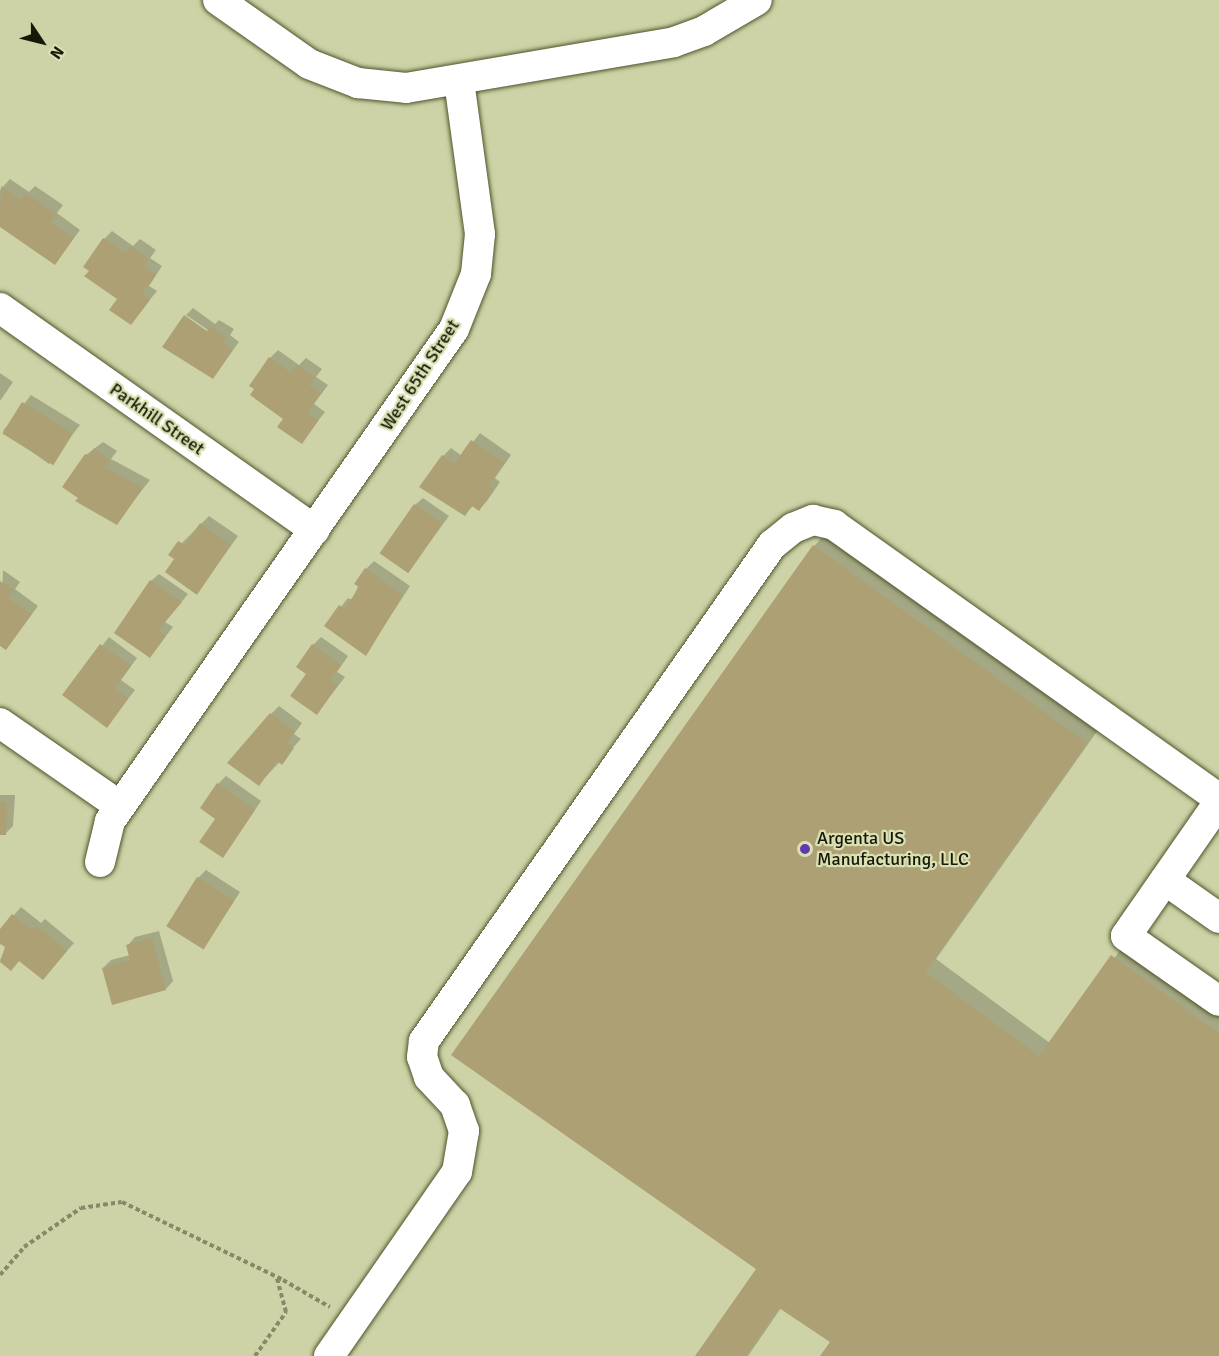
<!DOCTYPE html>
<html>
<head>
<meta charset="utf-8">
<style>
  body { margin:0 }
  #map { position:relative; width:1219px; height:1356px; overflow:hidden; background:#cdd3a6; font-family:Signika,sans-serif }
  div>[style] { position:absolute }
  .shadow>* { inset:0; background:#0003 }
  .building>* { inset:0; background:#ada075; transform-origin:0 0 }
  .path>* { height:4px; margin-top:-2px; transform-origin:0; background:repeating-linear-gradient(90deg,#858a68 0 4.5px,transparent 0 7.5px) }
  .roads { filter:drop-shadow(0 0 2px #50542c) drop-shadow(0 0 2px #50542c) }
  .minor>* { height:30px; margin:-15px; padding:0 15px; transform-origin:15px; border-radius:15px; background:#fff }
  .dots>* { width:16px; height:16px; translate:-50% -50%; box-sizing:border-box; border:3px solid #dae0b2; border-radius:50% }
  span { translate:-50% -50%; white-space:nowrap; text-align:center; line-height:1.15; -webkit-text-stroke:4.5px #dae0b2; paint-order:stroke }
  .street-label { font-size:18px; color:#171908 }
  .poi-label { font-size:18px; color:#171908 }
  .left { translate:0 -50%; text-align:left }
  .north { position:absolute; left:12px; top:12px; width:60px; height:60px; -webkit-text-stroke:4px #dae0b2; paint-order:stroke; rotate:125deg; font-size:16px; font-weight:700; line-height:24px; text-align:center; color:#171908 }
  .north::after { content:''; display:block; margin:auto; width:21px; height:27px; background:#171908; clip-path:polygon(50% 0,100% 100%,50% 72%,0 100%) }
</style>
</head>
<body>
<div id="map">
  <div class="shadow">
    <div style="clip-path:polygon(10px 179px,29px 192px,35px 186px,63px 205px,57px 213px,80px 230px,55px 263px,0 225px,0 190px)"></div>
    <div style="clip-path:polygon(112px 231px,133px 246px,140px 239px,156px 250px,150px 258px,162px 266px,149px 286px,157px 291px,131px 323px,119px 299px,91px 270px,104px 239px)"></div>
    <div style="clip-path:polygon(193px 308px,215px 324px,219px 320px,234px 329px,230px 335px,239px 342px,213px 377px,214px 334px,186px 315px)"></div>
    <div style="clip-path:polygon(278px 350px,299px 365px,306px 358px,322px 369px,316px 377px,328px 385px,314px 404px,325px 412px,302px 442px,285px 418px,270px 358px)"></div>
    <div style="clip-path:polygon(0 373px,13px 382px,0 401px)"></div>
    <div style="clip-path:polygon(31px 395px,80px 425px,49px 464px,3px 431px)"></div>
    <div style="clip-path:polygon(480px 433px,511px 455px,495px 478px,500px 482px,487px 501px,479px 509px,474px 505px,465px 514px,443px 456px,451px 448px,462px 456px)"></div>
    <div style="clip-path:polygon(103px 442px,117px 451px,111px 459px,150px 480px,116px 523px,86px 455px)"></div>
    <div style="clip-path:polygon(423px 498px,449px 516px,410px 568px,415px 505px)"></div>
    <div style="clip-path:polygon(209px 516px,238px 536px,197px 593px,171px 554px)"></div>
    <div style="clip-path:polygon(826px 534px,1098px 730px,936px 959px,1050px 1043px,1125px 944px,1219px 1012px,1219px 1356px,822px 1356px,832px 1342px,781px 1308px,748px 1356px,697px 1356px,758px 1269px,814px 546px)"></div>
    <div style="clip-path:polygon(374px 561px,410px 586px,366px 654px,326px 626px,348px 598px,352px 600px,366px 569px)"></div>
    <div style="clip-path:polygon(3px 570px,20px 582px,15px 589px,38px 606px,6px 649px,0 644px)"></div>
    <div style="clip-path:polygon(159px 574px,188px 594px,165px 622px,173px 627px,150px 656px,151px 581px)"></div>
    <div style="clip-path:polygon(109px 637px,137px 658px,121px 680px,135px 690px,107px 726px,64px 695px)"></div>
    <div style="clip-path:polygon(321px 637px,348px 656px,337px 672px,345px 677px,317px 713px,308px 673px,313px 645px)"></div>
    <div style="clip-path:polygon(279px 706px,302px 723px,294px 734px,301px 739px,259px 784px,271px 714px)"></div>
    <div style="clip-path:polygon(226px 776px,261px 801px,223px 856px,218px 784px)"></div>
    <div style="clip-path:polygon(0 795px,15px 795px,13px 826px,5px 834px,0 833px)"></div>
    <div style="clip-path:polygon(206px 870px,240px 892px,204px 948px,198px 878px)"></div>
    <div style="clip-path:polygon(21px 907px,41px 923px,45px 919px,74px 943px,43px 978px,20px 960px,11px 969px,0 960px,7px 947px,0 942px,0 931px)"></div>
    <div style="clip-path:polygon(159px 931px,173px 981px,166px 989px,103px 968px,111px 960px,130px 955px,128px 945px,135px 937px)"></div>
  </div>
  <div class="building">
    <div style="clip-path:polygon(1px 186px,21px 200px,26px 193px,56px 214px,50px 222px,74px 238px,55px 265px,0 227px)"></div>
    <div style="clip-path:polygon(103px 238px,126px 254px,131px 246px,149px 259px,144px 266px,156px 275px,142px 294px,150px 300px,131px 325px,109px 310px,117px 299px,84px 276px,89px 271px,83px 267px)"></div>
    <div style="clip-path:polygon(184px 315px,207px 331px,210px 326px,227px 338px,223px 343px,233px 350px,213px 379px,162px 347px)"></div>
    <div style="clip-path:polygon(269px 357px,291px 373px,297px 365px,315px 378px,309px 385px,321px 393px,307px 413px,318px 421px,302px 444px,277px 427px,283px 419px,250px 395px,254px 389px,249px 386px)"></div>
    <div style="left:22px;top:402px;width:60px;height:37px;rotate:32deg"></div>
    <div style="clip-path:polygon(471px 440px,504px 463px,488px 486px,494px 490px,479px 511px,472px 506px,465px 516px,419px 487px,442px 455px,454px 464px)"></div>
    <div style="clip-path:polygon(94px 448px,110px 460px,105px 467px,143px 488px,117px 525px,75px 501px,78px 498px,62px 487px,85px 454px,89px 456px)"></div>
    <div style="left:414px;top:504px;width:35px;height:60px;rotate:35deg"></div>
    <div style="clip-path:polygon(200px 523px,231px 545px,197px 595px,165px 572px,174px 559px,168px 555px,178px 541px,185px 545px)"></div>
    <div style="clip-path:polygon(813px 545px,1087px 743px,925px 972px,1039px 1056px,1111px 955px,1219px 1033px,1219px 1356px,820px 1356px,830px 1342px,779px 1308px,746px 1356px,695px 1356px,756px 1269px,451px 1055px)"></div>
    <div style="clip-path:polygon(365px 568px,403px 595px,366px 656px,324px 626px,339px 605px,345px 609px,359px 587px,354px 584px)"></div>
    <div style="clip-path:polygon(150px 580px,182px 602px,158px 630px,166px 636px,150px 658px,114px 633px)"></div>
    <div style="clip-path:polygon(0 581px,14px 590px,8px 598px,32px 614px,6px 650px,0 646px)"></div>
    <div style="clip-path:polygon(100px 644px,131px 666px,114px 688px,128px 699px,107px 728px,62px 695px)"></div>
    <div style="clip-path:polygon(312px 644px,341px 665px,330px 680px,338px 685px,317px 715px,290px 696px,306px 674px,296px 667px)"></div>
    <div style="clip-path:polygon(270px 713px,295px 731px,287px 742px,294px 748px,282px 765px,277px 761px,259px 786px,227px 763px)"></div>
    <div style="clip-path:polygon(217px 783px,255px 810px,223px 858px,199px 842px,215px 819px,200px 808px)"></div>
    <div style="clip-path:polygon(0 802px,7px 803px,6px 835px,0 835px)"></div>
    <div style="left:197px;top:877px;width:44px;height:58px;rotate:32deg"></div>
    <div style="clip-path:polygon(12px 914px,32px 930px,36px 926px,47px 933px,67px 951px,43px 980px,19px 961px,11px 971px,0 962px,5px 947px,0 944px,0 929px)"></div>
    <div style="clip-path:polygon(152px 938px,166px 990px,112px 1005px,102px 968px,130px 960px,126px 945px)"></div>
  </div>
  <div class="path">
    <div style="left:0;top:1275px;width:37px;rotate:-49deg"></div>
    <div style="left:24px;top:1247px;width:69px;rotate:-34.4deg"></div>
    <div style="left:81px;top:1208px;width:41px;rotate:-8.3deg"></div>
    <div style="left:122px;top:1202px;width:179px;rotate:25.8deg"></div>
    <div style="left:283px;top:1280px;width:54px;rotate:29.9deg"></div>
    <div style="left:255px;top:1356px;width:54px;rotate:-54.8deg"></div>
    <div style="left:286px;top:1312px;width:35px;rotate:-105deg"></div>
  </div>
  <div class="roads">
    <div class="minor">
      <div style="left:218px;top:0;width:111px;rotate:35.1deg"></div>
      <div style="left:309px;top:64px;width:53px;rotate:21.2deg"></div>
      <div style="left:358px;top:83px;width:48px;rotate:5.9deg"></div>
      <div style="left:406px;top:88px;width:272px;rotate:-9.7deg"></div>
      <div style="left:674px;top:42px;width:32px;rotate:-20deg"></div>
      <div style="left:704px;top:31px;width:61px;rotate:-30.3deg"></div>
      <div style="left:0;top:308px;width:385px;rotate:35.2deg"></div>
      <div style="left:0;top:723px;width:146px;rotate:34.7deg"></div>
      <div style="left:1219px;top:802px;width:163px;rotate:124.8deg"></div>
      <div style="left:1126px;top:936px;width:113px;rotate:35deg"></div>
      <div style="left:100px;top:862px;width:42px;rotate:-76.3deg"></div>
      <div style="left:110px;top:821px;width:600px;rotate:-55.04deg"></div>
      <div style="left:454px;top:329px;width:59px;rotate:-68.2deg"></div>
      <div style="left:476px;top:274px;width:40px;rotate:-84.3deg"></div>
      <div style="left:480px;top:234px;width:155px;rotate:-97.8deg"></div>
      <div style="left:1165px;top:880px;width:66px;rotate:35.1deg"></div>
      <div style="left:329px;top:1356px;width:224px;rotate:-55.2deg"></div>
      <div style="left:457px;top:1172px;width:42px;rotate:-80.3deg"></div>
      <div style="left:464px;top:1131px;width:28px;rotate:-109deg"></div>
      <div style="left:455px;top:1105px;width:38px;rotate:-133deg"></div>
      <div style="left:429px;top:1077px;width:21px;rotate:-109deg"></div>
      <div style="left:422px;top:1057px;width:16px;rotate:-83deg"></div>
      <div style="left:424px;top:1041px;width:606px;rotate:-54.95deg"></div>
      <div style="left:772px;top:545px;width:27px;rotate:-39deg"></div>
      <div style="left:793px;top:528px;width:22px;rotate:-22deg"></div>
      <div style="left:813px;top:520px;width:22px;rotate:13deg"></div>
      <div style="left:834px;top:525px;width:473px;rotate:35.4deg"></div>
    </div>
  </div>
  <div class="dots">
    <div style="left:805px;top:849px;background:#6038b0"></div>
  </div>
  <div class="street-label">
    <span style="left:420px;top:375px;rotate:-57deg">West 65th Street</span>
    <span style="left:157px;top:419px;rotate:35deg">Parkhill Street</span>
  </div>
  <div class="poi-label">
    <span class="left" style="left:817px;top:849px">Argenta US<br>Manufacturing, LLC</span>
  </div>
  <div class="north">N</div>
</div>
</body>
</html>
